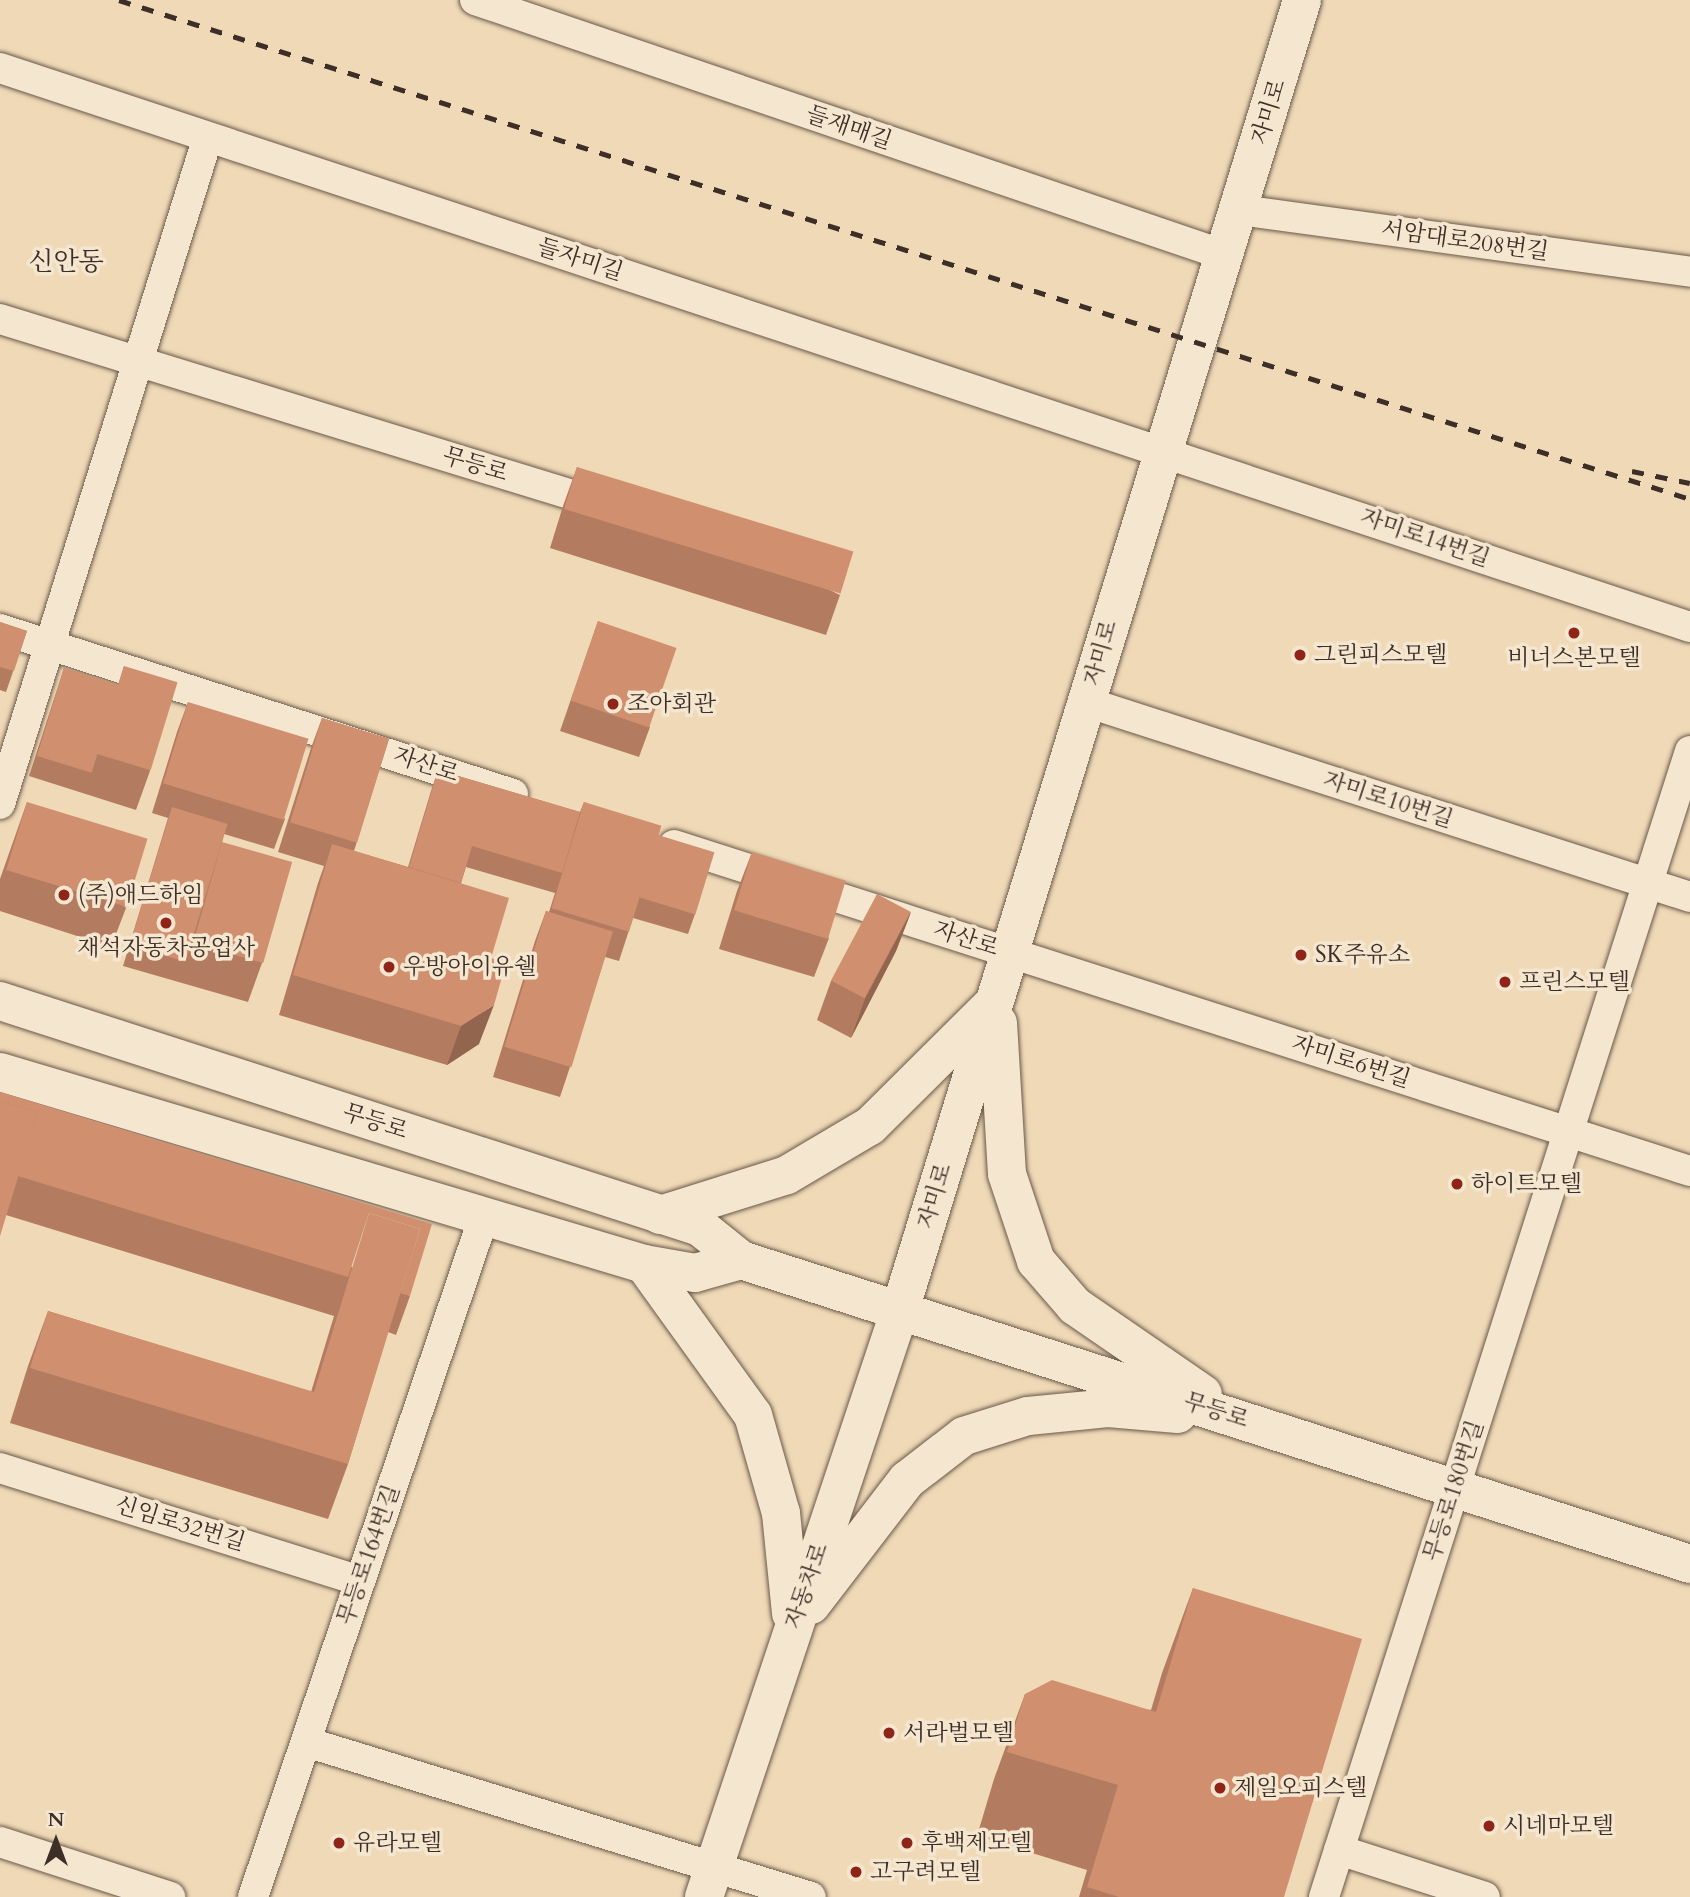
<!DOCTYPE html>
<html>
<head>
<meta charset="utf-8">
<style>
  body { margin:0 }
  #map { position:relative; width:1690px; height:1897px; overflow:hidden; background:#efd9b6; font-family:Cardo,"Noto Serif KR",serif }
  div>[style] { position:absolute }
  .roads { filter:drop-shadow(0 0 2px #6a594b) drop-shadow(0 0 2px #6a594b) }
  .street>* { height:30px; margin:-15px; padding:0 15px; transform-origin:15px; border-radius:15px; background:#f5e6d0 }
  .secondary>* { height:38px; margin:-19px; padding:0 19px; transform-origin:19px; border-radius:19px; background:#f5e6d0 }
  .rail>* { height:5px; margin-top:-2.5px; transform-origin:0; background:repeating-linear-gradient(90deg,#3d2e27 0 12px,transparent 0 24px) }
  .wall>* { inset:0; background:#b37c60 }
  .shaded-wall>* { inset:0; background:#92654e }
  .building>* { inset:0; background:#d09070; transform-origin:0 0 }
  .dots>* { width:19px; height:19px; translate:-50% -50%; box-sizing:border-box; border:4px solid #f5e6d0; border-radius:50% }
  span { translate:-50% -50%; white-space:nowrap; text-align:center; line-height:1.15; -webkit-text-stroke:7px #f5e6d0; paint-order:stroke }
  .street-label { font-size:23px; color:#3d2e27 }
  .poi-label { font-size:23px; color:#3d2e27 }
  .left { translate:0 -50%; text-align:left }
  .quarter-label { font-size:26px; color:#3d2e27 }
  .north { position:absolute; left:21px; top:1806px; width:70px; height:70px; -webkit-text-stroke:5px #f5e6d0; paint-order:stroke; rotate:0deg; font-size:19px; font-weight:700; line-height:28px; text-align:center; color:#3d2e27 }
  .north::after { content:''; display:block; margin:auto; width:24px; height:32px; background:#3d2e27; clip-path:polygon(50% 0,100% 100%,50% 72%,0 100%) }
</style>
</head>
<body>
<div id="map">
  <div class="roads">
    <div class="street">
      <div style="left:475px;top:0;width:791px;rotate:18.8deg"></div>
      <div style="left:0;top:68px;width:1780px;rotate:18.3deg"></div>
      <div style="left:1240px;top:210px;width:454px;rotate:7.8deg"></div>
      <div style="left:0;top:319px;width:633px;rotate:17.09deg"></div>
      <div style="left:0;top:629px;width:539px;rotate:17.83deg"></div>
      <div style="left:1086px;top:702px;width:635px;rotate:17.89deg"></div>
      <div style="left:0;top:804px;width:696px;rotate:-72.69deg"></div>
      <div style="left:674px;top:845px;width:1067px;rotate:17.79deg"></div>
      <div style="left:0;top:1468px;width:377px;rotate:17.4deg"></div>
      <div style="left:306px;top:1742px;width:528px;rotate:17.06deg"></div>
      <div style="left:0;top:1842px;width:179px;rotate:17.9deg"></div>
      <div style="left:1339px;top:1850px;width:153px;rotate:17.8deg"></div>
      <div style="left:253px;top:1897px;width:722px;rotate:-71.26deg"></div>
      <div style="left:1324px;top:1897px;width:1203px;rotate:-72.29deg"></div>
    </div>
    <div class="secondary">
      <div style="left:0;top:1001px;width:736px;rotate:17.89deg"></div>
      <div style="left:700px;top:1227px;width:53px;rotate:38.8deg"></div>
      <div style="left:741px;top:1260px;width:997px;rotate:17.76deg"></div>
      <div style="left:998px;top:1023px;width:151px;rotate:86.6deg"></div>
      <div style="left:1007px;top:1174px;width:92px;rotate:71.6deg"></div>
      <div style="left:1036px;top:1261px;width:60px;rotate:49.1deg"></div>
      <div style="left:1075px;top:1306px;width:155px;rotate:34.5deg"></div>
      <div style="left:0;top:1072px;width:672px;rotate:16.6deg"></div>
      <div style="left:644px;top:1264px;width:52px;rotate:10deg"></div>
      <div style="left:695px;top:1273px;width:48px;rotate:-15.8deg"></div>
      <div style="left:660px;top:1215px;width:133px;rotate:-17.5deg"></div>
      <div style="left:787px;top:1175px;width:96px;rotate:-30.6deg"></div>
      <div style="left:870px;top:1126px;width:173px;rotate:-44.8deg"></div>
      <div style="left:644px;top:1264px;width:186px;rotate:54.2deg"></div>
      <div style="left:753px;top:1415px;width:102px;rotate:74.1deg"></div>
      <div style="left:781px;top:1513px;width:101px;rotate:84.3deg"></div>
      <div style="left:811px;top:1605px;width:158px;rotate:-52.5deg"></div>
      <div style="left:907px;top:1480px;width:72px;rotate:-37.7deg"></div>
      <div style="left:964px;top:1436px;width:67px;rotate:-17.4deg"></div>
      <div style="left:1028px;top:1416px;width:80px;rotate:-5.7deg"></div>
      <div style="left:1108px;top:1408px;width:70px;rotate:4.9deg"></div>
      <div style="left:704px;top:1897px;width:622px;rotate:-71.54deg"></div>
      <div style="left:901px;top:1307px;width:1367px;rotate:-72.94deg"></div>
    </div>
  </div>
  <div class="rail">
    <div style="left:119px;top:0;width:1648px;rotate:17.62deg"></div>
    <div style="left:1632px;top:471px;width:59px;rotate:11.7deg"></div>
  </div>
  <div class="wall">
    <div style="clip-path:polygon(577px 467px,840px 595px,826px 635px,550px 548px,563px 506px)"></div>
    <div style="clip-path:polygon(598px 621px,650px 727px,639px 757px,560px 731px)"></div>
    <div style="clip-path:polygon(0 622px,27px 631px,6px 692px,0 690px)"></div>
    <div style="clip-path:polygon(124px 666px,150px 771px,136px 810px,29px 776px,64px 668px,118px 685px)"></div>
    <div style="clip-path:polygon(188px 702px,285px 819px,274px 849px,224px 834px,222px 843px,262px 963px,248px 1002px,123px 966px,168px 818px,152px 813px,177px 732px)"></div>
    <div style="clip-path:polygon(322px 718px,389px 739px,354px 851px,408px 867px,431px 791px,438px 770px,580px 812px,584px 802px,658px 835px,695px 914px,688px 934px,633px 918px,619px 961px,605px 957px,570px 1067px,560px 1097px,493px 1077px,535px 941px,546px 911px,549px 912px,555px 893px,466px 867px,461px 883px,491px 958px,479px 1044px,447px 1065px,279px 1015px,318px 883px,324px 866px,278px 852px,311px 748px)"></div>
    <div style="clip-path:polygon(27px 802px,126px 908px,111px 947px,0 911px,0 879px)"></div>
    <div style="clip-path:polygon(752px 852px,829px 938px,814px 977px,719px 949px,737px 891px)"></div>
    <div style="clip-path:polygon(911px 912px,896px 951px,851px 1038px,817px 1020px,831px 981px)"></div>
    <div style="clip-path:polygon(0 1092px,410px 1296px,396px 1335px,388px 1332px,348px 1464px,328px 1519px,10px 1423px,28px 1366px,48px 1311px,311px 1392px,334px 1316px,6px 1215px)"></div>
    <div style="clip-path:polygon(1193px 1588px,1284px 1897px,1079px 1897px,1087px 1870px,977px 1836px,994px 1779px,1025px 1694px,1151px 1710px,1162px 1673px)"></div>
  </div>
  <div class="shaded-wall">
    <div style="clip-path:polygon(911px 912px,896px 951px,851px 1038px,865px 999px)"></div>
    <div style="clip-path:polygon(494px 1005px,479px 1044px,447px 1065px,461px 1026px)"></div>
  </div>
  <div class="building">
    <div style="left:577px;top:467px;width:289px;height:44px;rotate:17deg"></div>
    <div style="left:598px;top:621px;width:83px;height:84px;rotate:19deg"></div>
    <div style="clip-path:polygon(0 622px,27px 631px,14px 671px,0 667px)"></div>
    <div style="left:124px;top:666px;width:56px;height:92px;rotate:17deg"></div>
    <div style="left:64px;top:668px;width:57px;height:92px;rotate:17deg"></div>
    <div style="left:188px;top:702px;width:126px;height:85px;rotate:17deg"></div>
    <div style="left:322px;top:718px;width:70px;height:109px;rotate:17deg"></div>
    <div style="clip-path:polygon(438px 770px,580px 812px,562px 873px,472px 846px,461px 883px,409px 867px)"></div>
    <div style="left:27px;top:802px;width:126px;height:71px;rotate:17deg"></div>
    <div style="left:584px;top:802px;width:81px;height:111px;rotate:17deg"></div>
    <div style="left:172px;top:807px;width:58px;height:144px;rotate:17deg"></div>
    <div style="left:658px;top:835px;width:59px;height:65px;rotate:17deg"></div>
    <div style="left:222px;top:842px;width:73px;height:105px;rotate:16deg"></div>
    <div style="clip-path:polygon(332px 844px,509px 898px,491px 958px,506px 963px,494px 1005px,461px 1026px,293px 975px)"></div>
    <div style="left:752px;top:852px;width:98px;height:61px;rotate:17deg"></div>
    <div style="left:877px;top:894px;width:38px;height:98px;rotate:28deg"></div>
    <div style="left:546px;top:911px;width:70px;height:142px;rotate:17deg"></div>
    <div style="clip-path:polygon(0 1092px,432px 1224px,410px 1296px,400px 1293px,420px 1229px,369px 1213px,348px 1277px,18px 1176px,38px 1112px,0 1101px)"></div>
    <div style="clip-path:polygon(0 1101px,38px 1112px,0 1236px)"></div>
    <div style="clip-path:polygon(369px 1213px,420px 1229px,348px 1464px,30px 1368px,48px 1311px,314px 1392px)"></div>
    <div style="clip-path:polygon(1193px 1588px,1362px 1639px,1284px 1897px,1119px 1897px,1087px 1887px,1118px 1785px,1007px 1752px,1025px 1694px,1052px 1680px,1156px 1712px)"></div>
  </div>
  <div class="dots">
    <div style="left:1574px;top:633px;background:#8f2418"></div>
    <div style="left:1300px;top:655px;background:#8f2418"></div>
    <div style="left:613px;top:704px;background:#8f2418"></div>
    <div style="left:64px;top:895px;background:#8f2418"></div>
    <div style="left:166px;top:923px;background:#8f2418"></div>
    <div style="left:1301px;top:955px;background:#8f2418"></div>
    <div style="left:389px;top:967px;background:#8f2418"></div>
    <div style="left:1505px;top:982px;background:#8f2418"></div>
    <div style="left:1457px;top:1184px;background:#8f2418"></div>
    <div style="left:889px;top:1733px;background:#8f2418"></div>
    <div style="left:1220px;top:1788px;background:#8f2418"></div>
    <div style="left:1489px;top:1826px;background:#8f2418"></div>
    <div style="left:339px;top:1843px;background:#8f2418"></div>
    <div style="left:907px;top:1843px;background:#8f2418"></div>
    <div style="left:856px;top:1872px;background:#8f2418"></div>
  </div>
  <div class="street-label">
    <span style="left:1269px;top:112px;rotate:-73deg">자미로</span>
    <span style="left:849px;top:128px;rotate:19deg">들재매길</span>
    <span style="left:1465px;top:241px;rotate:8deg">서암대로208번길</span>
    <span style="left:580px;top:260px;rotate:18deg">들자미길</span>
    <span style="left:475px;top:465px;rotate:17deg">무등로</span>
    <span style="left:1425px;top:538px;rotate:19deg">자미로14번길</span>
    <span style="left:1101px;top:653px;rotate:-74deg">자미로</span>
    <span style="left:426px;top:765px;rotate:18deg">자산로</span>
    <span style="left:1388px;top:800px;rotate:18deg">자미로10번길</span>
    <span style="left:966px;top:939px;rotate:18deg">자산로</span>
    <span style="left:1351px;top:1062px;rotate:18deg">자미로6번길</span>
    <span style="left:375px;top:1122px;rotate:18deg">무등로</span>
    <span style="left:935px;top:1196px;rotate:-73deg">자미로</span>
    <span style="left:1216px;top:1411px;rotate:18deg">무등로</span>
    <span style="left:1454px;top:1491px;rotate:-72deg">무등로180번길</span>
    <span style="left:180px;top:1524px;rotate:17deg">신임로32번길</span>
    <span style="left:369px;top:1555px;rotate:-71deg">무등로164번길</span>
    <span style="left:807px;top:1586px;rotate:-71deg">자동차로</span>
  </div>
  <div class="poi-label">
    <span class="left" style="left:1314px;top:655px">그린피스모텔</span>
    <span style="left:1574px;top:658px">비너스본모텔</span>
    <span class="left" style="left:627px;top:704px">조아회관</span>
    <span class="left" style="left:78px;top:895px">(주)애드하임</span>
    <span style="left:166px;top:948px">재석자동차공업사</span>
    <span class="left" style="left:1315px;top:955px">SK주유소</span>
    <span class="left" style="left:403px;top:967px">우방아이유쉘</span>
    <span class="left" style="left:1519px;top:982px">프린스모텔</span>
    <span class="left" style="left:1471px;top:1184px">하이트모텔</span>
    <span class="left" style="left:903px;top:1733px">서라벌모텔</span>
    <span class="left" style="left:1234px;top:1788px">제일오피스텔</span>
    <span class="left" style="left:1503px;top:1826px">시네마모텔</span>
    <span class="left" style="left:353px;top:1843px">유라모텔</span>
    <span class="left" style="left:921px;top:1843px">후백제모텔</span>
    <span class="left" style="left:870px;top:1872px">고구려모텔</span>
  </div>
  <div class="quarter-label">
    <span style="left:66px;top:262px">신안동</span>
  </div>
  <div class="north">N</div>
</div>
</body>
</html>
